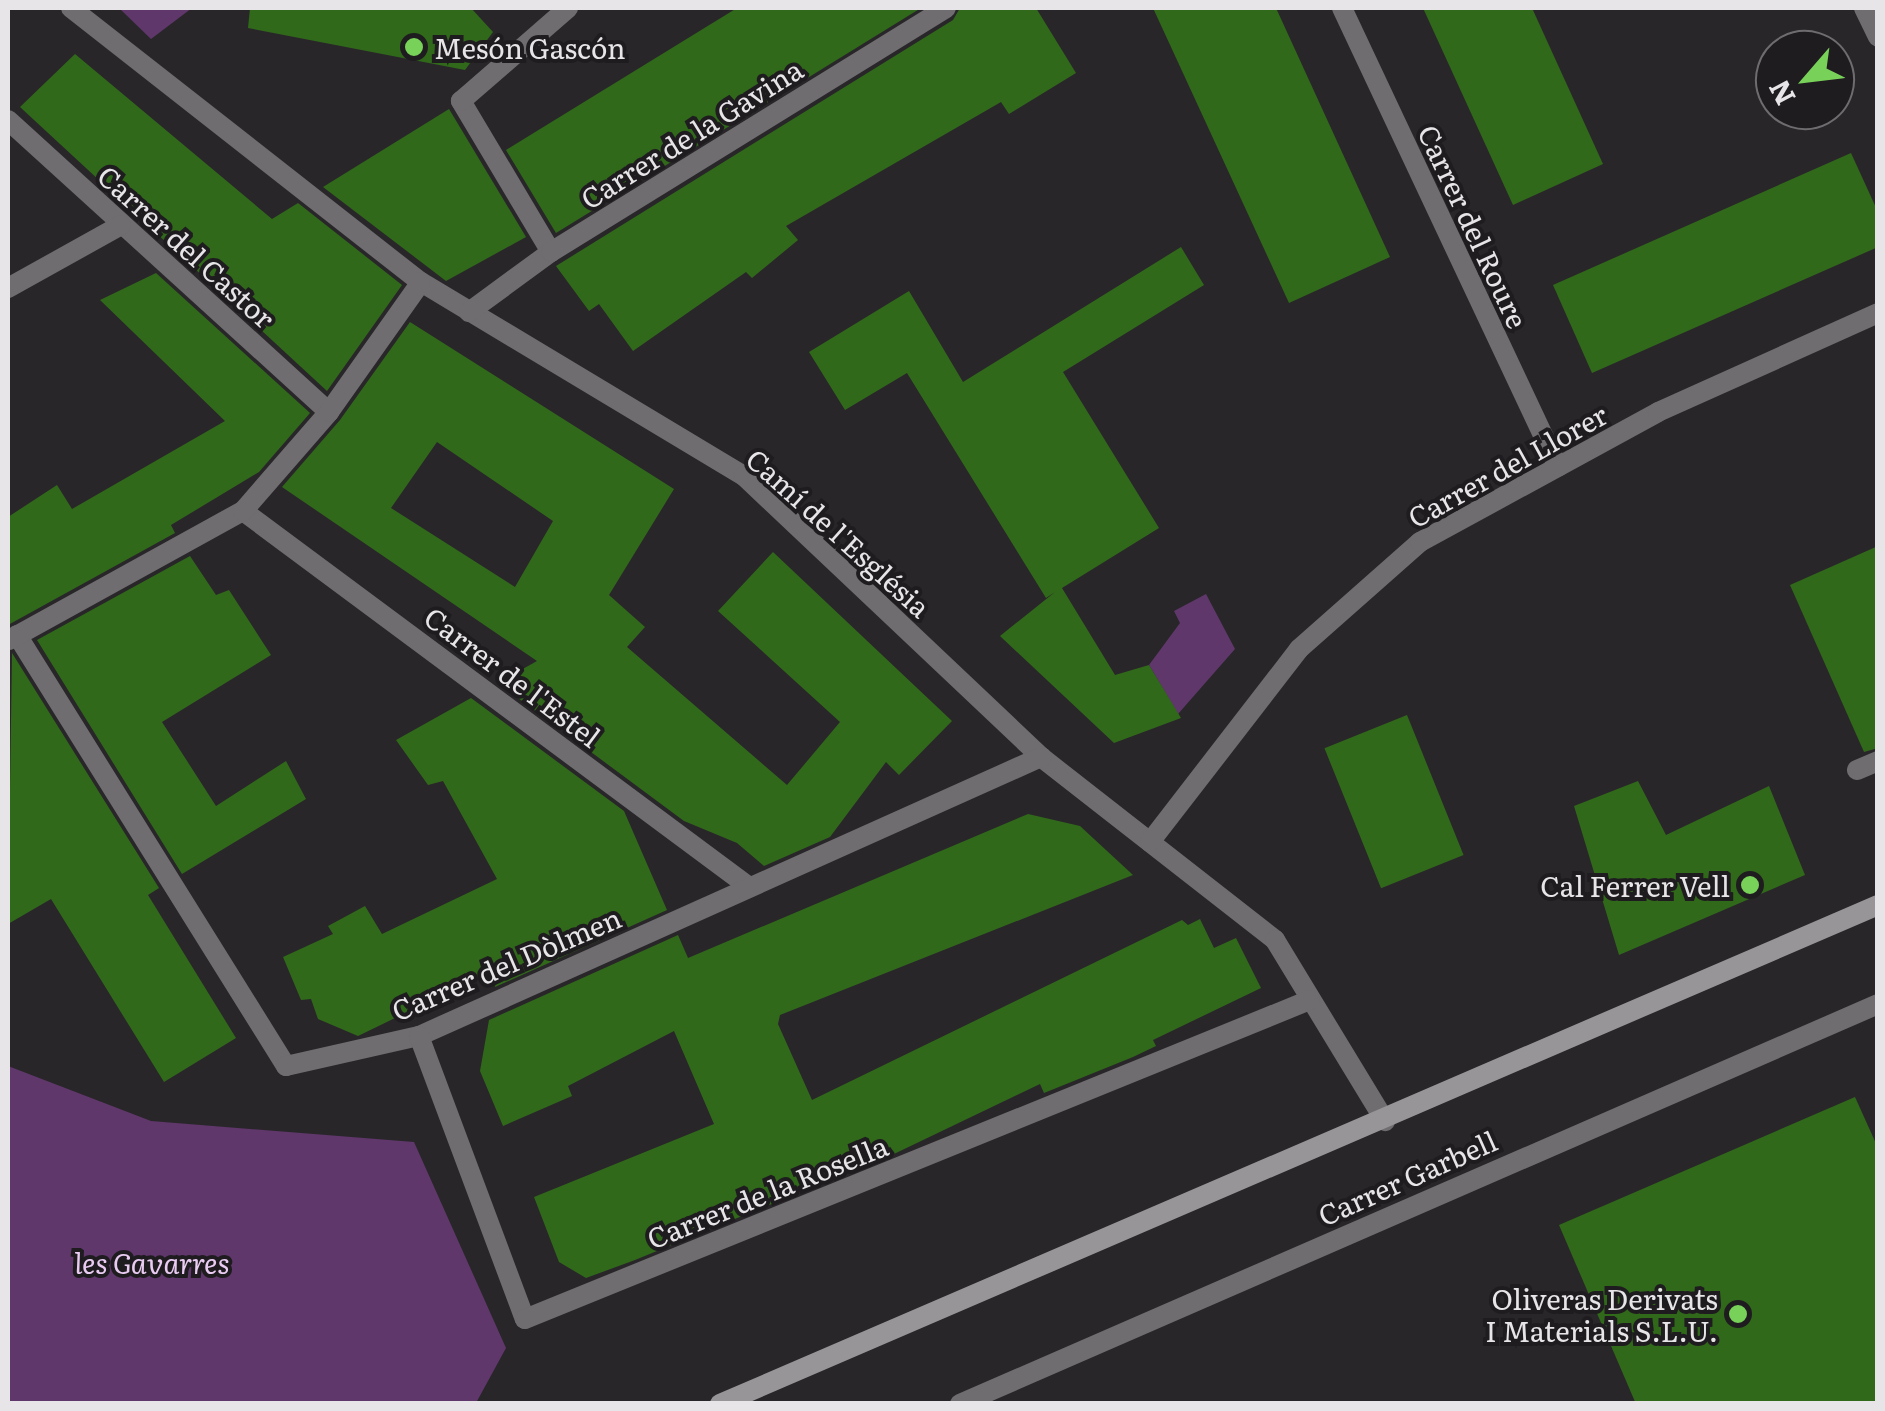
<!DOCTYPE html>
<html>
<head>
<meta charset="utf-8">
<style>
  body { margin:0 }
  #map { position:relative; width:1885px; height:1411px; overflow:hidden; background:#29262a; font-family:Literata,serif }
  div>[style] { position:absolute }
  .green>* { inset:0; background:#5f376b }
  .building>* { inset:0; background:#31691b; transform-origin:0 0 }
  .street>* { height:20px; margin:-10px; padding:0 10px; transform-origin:10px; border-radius:10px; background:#6f6d6f }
  .secondary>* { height:20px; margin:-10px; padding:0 10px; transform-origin:10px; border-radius:10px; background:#989598 }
  .dots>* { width:28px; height:28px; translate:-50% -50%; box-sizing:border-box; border:5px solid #1f1c20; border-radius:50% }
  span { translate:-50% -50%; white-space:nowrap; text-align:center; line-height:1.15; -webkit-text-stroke:8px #1f1c20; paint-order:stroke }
  .poi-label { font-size:28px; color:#e7e5e7 }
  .left { translate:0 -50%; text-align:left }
  .right { translate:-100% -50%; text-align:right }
  .street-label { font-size:28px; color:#e7e5e7 }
  .park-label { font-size:28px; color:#eaccf3; font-style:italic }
  .frame { position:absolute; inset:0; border:10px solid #e7e5e7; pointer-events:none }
  .north { position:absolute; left:1755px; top:30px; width:100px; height:100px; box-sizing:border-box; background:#1f1c20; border:2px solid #6f6c70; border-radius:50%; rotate:242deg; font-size:28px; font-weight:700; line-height:40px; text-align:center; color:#e7e5e7 }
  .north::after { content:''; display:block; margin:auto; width:35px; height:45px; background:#78d158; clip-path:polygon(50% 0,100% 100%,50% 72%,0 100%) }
</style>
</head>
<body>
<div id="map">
  <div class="green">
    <div style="clip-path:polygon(119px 8px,192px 8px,151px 39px)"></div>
    <div style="clip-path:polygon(1206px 594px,1235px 649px,1178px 714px,1149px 665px,1180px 623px,1174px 611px)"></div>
    <div style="clip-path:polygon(8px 1066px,151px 1121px,414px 1142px,506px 1348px,476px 1403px,8px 1403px)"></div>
  </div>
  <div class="building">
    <div style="clip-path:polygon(250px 8px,471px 8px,493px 32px,465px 70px,248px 28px)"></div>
    <div style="clip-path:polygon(737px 8px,921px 8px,556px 233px,506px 150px)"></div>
    <div style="clip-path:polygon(960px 8px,1036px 8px,1076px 73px,1009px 114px,1001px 102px,786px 226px,798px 240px,752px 278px,746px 272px,633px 351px,599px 304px,589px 311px,556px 266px,953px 20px)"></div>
    <div style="clip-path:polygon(1153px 8px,1276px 8px,1390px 257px,1289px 303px)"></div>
    <div style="clip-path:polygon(1423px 8px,1532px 8px,1603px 164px,1513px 205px)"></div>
    <div style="clip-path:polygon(75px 54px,272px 219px,298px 203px,402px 285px,327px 391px,20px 107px)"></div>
    <div style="clip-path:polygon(449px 109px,526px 237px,446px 281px,323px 187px)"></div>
    <div style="clip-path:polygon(1851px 153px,1878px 212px,1878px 247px,1592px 373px,1553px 285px)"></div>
    <div style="clip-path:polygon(1181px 247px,1204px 285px,1063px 372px,1159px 528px,1062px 588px,1115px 675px,1149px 665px,1181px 718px,1114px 743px,1000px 636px,1055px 592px,1046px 598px,907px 373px,845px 410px,809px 352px,909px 291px,963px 382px)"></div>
    <div style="clip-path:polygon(156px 273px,310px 413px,259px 472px,171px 525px,175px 533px,8px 625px,8px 517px,57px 485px,72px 509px,225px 421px,100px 300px)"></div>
    <div style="clip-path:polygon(evenodd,410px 322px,674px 489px,609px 595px,645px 627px,627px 647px,787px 785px,840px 722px,718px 611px,773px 552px,952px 721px,899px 775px,886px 762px,830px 837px,764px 866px,737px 843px,684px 821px,498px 683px,537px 661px,282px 487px,340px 420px,410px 322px,437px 442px,553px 521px,515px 587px,391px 508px,437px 442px)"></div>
    <div style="clip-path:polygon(1878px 546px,1878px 748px,1864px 752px,1790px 585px)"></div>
    <div style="clip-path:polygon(190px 556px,216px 595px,229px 590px,271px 655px,162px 722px,216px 806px,286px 761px,306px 799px,182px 874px,37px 640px)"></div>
    <div style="clip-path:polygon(12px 653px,159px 888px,148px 895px,236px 1038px,164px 1082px,51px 899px,8px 924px)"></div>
    <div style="clip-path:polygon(471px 698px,624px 811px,667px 910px,495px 987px,498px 968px,358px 1036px,318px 1019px,311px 999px,301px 1000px,283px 957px,333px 934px,328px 926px,365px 906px,382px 934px,497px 879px,443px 781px,428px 785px,396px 740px)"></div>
    <div style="left:1407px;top:715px;width:151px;height:89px;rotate:68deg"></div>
    <div style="clip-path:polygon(1638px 781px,1666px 835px,1769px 786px,1805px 875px,1619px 955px,1574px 806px)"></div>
    <div style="clip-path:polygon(1028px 814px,1080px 826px,1133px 875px,780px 1015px,778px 1024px,812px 1100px,1182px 920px,1188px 925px,1200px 919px,1214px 948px,1236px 938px,1261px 988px,1153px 1040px,1156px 1046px,1133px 1057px,1044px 1093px,1040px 1084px,896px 1153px,635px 1260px,586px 1278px,559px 1262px,534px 1197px,714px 1124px,674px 1031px,568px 1086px,572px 1096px,503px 1126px,480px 1071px,489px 1020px,678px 935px,688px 958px)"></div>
    <div style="clip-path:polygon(1855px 1097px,1878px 1148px,1878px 1404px,1636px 1404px,1559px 1225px)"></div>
  </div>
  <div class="street">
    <div style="left:71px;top:8px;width:444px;rotate:38.1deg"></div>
    <div style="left:421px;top:282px;width:377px;rotate:31deg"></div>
    <div style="left:744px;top:476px;width:409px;rotate:43.4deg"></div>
    <div style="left:1041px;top:757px;width:297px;rotate:38deg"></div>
    <div style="left:1275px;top:940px;width:212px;rotate:58.7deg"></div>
    <div style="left:1342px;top:8px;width:507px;rotate:64.8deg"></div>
    <div style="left:1864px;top:8px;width:32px;rotate:64deg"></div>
    <div style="left:8px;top:120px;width:434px;rotate:42.3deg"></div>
    <div style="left:551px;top:252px;width:176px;rotate:-120.8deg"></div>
    <div style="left:461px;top:101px;width:142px;rotate:-41deg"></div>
    <div style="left:8px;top:288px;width:129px;rotate:-29.1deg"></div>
    <div style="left:469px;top:312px;width:102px;rotate:-36.2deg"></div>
    <div style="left:551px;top:252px;width:464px;rotate:-31.7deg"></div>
    <div style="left:243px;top:511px;width:629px;rotate:36.6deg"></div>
    <div style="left:17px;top:635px;width:508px;rotate:58.03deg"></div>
    <div style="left:286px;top:1066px;width:136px;rotate:-12.7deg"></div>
    <div style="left:419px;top:1036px;width:682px;rotate:-24.16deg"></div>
    <div style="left:9px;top:640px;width:267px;rotate:-28.9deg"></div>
    <div style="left:243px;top:511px;width:131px;rotate:-49deg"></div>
    <div style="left:329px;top:412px;width:159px;rotate:-54.7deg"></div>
    <div style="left:1857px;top:770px;width:23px;rotate:-23deg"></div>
    <div style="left:1150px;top:842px;width:244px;rotate:-52.3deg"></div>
    <div style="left:1299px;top:649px;width:162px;rotate:-41.5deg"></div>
    <div style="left:1420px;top:542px;width:271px;rotate:-28.6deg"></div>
    <div style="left:1658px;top:412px;width:241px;rotate:-24.2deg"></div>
    <div style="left:419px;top:1036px;width:302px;rotate:69.5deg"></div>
    <div style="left:525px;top:1319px;width:847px;rotate:-22.12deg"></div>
    <div style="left:960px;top:1404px;width:1001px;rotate:-23.54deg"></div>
  </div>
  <div class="secondary">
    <div style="left:720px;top:1404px;width:1261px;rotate:-23.31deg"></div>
  </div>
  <div class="dots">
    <div style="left:414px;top:47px;background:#78d158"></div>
    <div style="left:1750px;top:885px;background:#78d158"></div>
    <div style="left:1738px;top:1314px;background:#78d158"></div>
  </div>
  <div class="poi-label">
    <span class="left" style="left:434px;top:47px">Mesón Gascón</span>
    <span class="right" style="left:1730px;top:885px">Cal Ferrer Vell</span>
    <span class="right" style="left:1718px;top:1314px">Oliveras Derivats<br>I Materials S.L.U.</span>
  </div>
  <div class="street-label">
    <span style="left:691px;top:133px;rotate:-32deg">Carrer de la Gavina</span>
    <span style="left:1474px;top:226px;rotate:65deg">Carrer del Roure</span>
    <span style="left:187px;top:246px;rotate:42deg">Carrer del Castor</span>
    <span style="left:1507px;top:465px;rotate:-29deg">Carrer del Llorer</span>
    <span style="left:839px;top:532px;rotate:42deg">Camí de l'Església</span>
    <span style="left:513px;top:676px;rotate:37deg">Carrer de l'Estel</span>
    <span style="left:506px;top:963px;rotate:-23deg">Carrer del Dòlmen</span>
    <span style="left:1407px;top:1177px;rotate:-24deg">Carrer Garbell</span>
    <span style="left:767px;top:1191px;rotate:-22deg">Carrer de la Rosella</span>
  </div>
  <div class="park-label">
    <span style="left:152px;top:1262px">les Gavarres</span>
  </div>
  <div class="frame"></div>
  <div class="north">N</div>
</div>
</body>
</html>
